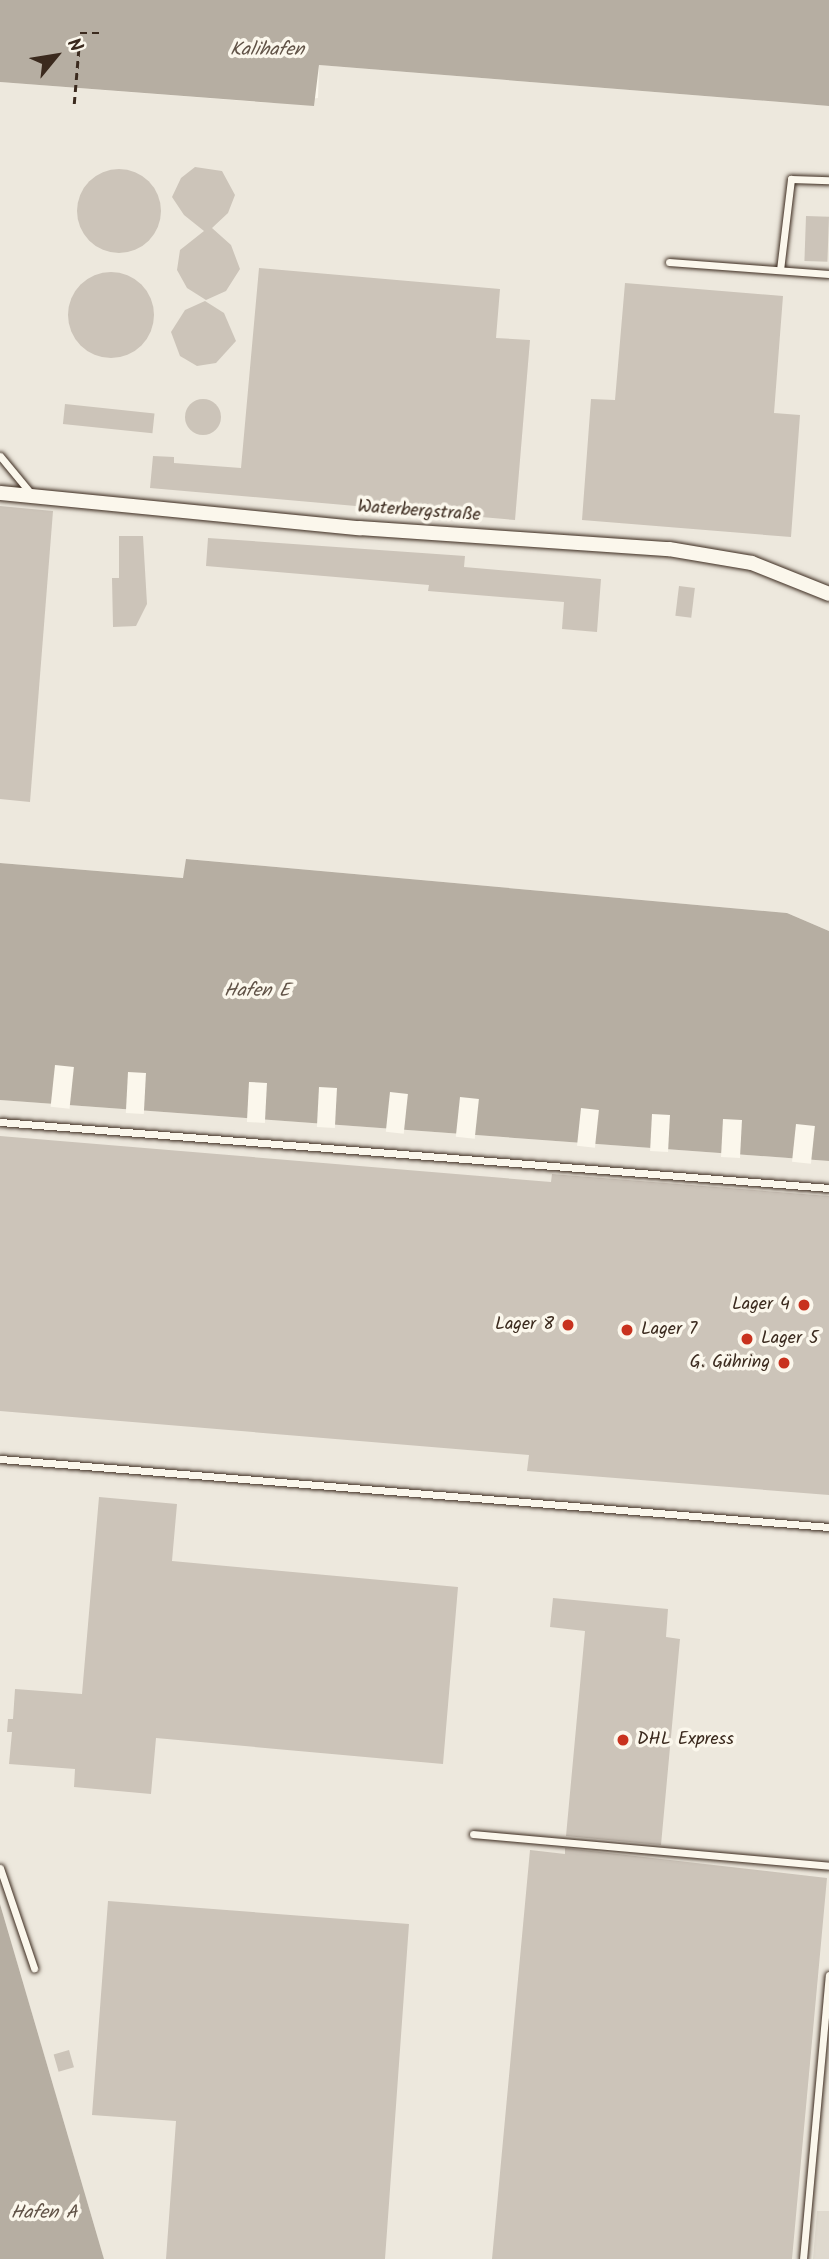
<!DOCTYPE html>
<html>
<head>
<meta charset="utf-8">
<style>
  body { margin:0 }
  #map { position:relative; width:829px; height:2259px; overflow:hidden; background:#fbf7ec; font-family:Kalam,sans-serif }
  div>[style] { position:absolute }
  .built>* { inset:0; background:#ede8dd }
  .green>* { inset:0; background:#dfd9ce }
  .water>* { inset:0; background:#b6aea2 }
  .pier>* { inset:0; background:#fbf7ec; transform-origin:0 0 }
  .building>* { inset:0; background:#ccc4b9; transform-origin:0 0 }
  .round { border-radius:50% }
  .path>* { height:2.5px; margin-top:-1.25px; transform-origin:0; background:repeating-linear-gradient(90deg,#3b2a1e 0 7px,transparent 0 12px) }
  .roads { filter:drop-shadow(0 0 2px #3b2a1e) drop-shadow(0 0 2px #3b2a1e) }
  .service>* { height:7px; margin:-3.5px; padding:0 3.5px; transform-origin:3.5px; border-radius:3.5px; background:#fbf7ec }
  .minor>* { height:14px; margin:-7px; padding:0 7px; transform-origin:7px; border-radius:7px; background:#fbf7ec }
  .dots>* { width:19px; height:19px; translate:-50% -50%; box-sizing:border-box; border:4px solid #fbf7ec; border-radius:50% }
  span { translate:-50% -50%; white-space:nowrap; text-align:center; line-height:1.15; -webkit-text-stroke:7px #fbf7ec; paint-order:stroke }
  .street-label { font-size:18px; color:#3b2a1e }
  .poi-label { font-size:18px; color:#3b2a1e }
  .right { translate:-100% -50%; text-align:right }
  .left { translate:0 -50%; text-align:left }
  .water-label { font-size:19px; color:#605246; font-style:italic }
  .north { position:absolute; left:21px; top:21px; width:70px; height:70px; -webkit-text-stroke:5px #fbf7ec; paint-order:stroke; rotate:60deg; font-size:19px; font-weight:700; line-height:28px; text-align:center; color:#3b2a1e }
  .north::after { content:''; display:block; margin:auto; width:24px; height:32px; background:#3b2a1e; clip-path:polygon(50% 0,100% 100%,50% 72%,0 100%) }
</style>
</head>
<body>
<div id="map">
  <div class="built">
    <div style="clip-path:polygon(319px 65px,829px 106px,829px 931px,787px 913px,187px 859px,184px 878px,0 863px,0 82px,271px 103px,318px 98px)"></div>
    <div style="clip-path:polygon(0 1100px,829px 1161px,829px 2259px,104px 2259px,0 1904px)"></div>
  </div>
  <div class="green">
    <div style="clip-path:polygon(817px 2211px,829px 2211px,829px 2259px,813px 2259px)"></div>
  </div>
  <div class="water">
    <div style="clip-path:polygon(0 0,829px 0,829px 106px,319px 65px,314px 106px,0 82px)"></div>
    <div style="clip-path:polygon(186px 859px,787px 913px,829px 931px,829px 1161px,0 1100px,0 863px,183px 878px)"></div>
    <div style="clip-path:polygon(0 1904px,104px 2259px,0 2259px)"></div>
  </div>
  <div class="pier">
    <div style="left:55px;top:1065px;width:19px;height:42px;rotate:6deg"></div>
    <div style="left:128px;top:1072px;width:18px;height:41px;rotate:3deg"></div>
    <div style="left:249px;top:1082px;width:18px;height:40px;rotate:3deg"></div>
    <div style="left:319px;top:1087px;width:18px;height:40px;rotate:3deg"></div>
    <div style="left:390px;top:1092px;width:18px;height:40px;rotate:6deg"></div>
    <div style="left:460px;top:1097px;width:19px;height:40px;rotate:6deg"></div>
    <div style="left:581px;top:1108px;width:18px;height:38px;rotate:6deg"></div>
    <div style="left:652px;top:1114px;width:18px;height:37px;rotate:3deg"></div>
    <div style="left:723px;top:1119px;width:19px;height:38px;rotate:3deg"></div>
    <div style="left:796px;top:1124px;width:19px;height:38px;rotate:6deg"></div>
  </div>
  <div class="building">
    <div style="clip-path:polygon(195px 167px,222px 171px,235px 195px,228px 213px,212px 228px,231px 245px,240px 269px,226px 291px,206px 300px,187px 288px,177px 270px,180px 250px,204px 231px,184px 215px,172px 197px,181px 178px)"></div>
    <div class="round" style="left:77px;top:169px;width:84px;height:84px"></div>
    <div style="left:806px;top:216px;width:23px;height:45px;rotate:2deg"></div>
    <div style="clip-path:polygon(259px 268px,500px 289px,496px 338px,530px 340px,515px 520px,150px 488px,153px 456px,174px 457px,174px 463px,241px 468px)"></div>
    <div class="round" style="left:68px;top:272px;width:86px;height:86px"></div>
    <div style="clip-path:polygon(625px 283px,783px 296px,774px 413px,800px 415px,791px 537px,582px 520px,591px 399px,615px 400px)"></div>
    <div style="clip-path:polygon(205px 301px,224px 313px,236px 341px,216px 363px,197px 366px,180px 356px,171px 332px,185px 310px)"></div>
    <div class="round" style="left:185px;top:399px;width:36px;height:36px"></div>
    <div style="left:65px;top:404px;width:90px;height:20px;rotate:6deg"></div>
    <div style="clip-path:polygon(0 506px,53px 511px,30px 802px,0 799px)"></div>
    <div style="clip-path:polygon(119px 536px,143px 536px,147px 604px,136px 626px,113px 627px,112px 578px,119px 578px)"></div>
    <div style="clip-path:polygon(208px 538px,465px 556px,464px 567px,601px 579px,597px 632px,562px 629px,564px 602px,428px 591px,429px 585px,206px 566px)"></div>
    <div style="left:679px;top:586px;width:16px;height:30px;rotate:7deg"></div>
    <div style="clip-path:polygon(0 1136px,551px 1182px,552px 1174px,829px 1196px,829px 1495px,527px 1471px,529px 1455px,0 1411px)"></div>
    <div style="clip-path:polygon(99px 1497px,177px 1504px,172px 1561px,458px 1587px,443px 1764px,156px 1738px,151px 1794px,74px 1787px,75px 1769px,9px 1764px,12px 1732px,7px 1732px,8px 1719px,13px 1719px,15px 1689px,82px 1694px)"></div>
    <div style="clip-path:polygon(553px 1598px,668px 1609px,666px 1637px,680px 1639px,661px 1845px,566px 1836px,585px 1631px,550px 1627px)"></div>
    <div style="clip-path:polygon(565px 1848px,827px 1878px,792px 2259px,492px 2259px,530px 1850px,565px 1854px)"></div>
    <div style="clip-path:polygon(108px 1901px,409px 1924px,385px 2259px,166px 2259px,176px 2121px,92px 2115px)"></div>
    <div style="left:69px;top:2050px;width:18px;height:16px;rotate:74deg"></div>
  </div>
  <div class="path">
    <div style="left:74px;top:104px;width:71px;rotate:-85.2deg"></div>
    <div style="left:80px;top:33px;width:21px"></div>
  </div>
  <div class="roads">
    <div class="service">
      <div style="left:669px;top:262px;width:160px;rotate:4.3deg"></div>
      <div style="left:780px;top:270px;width:92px;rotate:-83.1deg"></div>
      <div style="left:791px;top:179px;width:38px;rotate:2deg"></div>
      <div style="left:0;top:456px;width:52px;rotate:50.5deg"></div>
      <div style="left:0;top:1122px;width:832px;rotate:4.55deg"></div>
      <div style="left:0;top:1459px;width:832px;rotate:4.69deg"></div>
      <div style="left:473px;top:1834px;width:357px;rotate:5.1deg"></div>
      <div style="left:0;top:1868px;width:106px;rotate:71.2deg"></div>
      <div style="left:803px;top:2259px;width:285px;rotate:-84.8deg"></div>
    </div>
    <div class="minor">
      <div style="left:0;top:493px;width:361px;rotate:5.6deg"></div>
      <div style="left:359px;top:528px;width:311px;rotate:3.9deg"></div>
      <div style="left:669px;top:549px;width:84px;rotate:9.6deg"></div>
      <div style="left:752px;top:563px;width:83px;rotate:21.9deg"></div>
    </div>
  </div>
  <div class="dots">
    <div style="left:804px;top:1305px;background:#c8321e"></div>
    <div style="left:568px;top:1325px;background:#c8321e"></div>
    <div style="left:627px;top:1330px;background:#c8321e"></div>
    <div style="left:747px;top:1339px;background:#c8321e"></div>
    <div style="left:784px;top:1363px;background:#c8321e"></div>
    <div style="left:623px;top:1740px;background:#c8321e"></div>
  </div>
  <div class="street-label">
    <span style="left:419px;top:512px;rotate:4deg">Waterbergstraße</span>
  </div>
  <div class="poi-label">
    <span class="right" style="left:790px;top:1305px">Lager 4</span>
    <span class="right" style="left:554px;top:1325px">Lager 8</span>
    <span class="left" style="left:641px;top:1330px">Lager 7</span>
    <span class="left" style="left:761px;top:1339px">Lager 5</span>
    <span class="right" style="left:770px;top:1363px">G. Gühring</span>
    <span class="left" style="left:637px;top:1740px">DHL Express</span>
  </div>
  <div class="water-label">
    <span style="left:267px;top:51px">Kalihafen</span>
    <span style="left:257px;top:992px">Hafen E</span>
    <span style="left:44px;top:2214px">Hafen A</span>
  </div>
  <div class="north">N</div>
</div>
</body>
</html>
